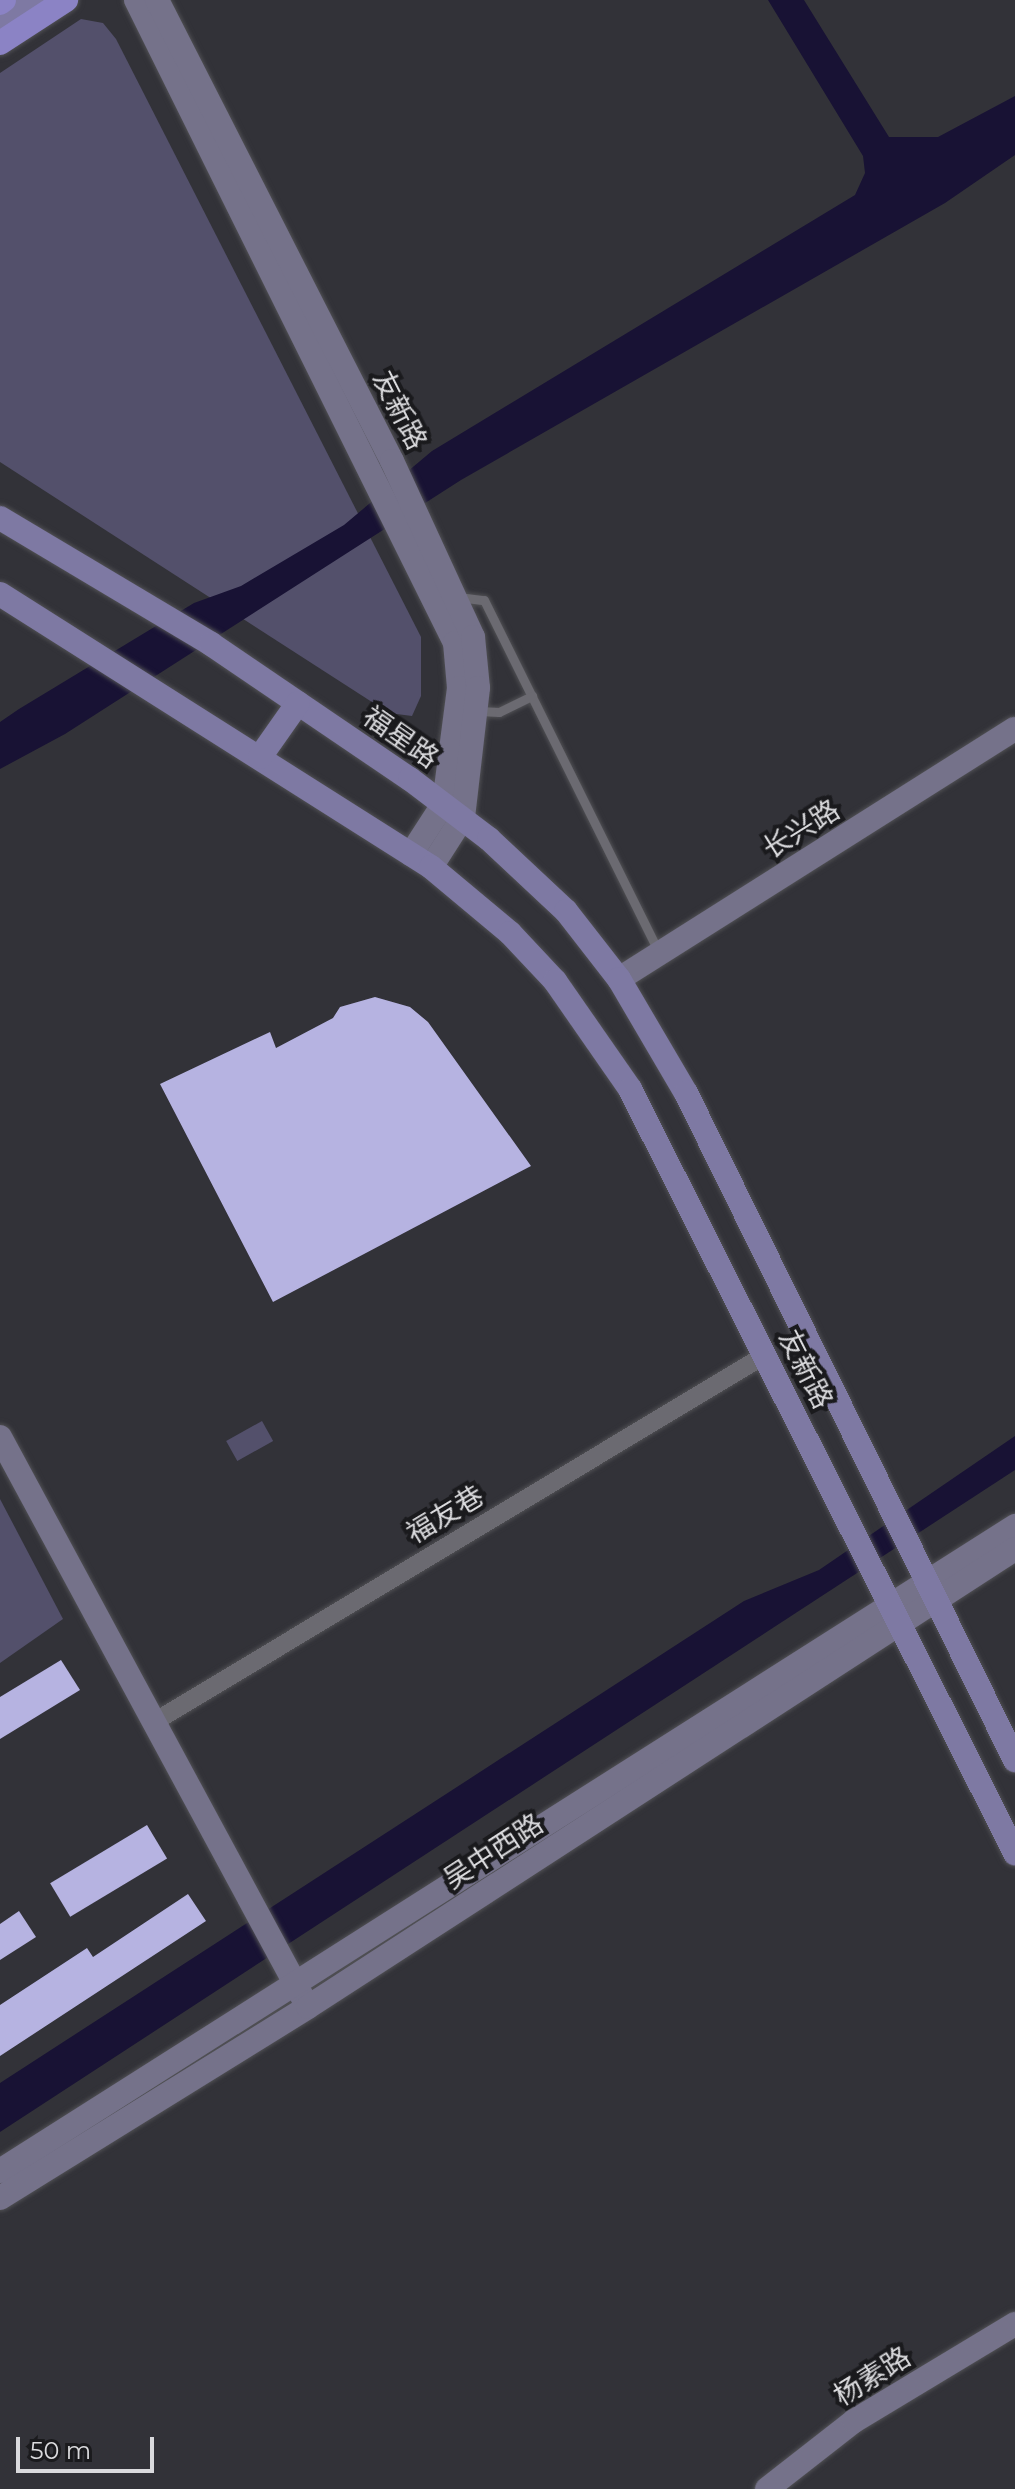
<!DOCTYPE html>
<html>
<head>
<meta charset="utf-8">
<style>
  body { margin:0 }
  #map { position:relative; width:1015px; height:2489px; overflow:hidden; background:#323238; font-family:Montserrat,"Noto Sans SC",sans-serif }
  div>[style] { position:absolute }
  .green>* { inset:0; background:#53506b; transform-origin:0 0 }
  .water>* { inset:0; background:#181234 }
  .building>* { inset:0; background:#b6b3e1; transform-origin:0 0 }
  .roads { filter:drop-shadow(0 0 2px #505054) drop-shadow(0 0 2px #505054) }
  .lane>* { height:9px; margin:-4.5px; padding:0 4.5px; transform-origin:4.5px; border-radius:4.5px; background:#6b6a71 }
  .street>* { height:18px; margin:-9px; padding:0 9px; transform-origin:9px; border-radius:9px; background:#6b6a71 }
  .secondary>* { height:24px; margin:-12px; padding:0 12px; transform-origin:12px; border-radius:12px; background:#75728a }
  .primary>* { height:24px; margin:-12px; padding:0 12px; transform-origin:12px; border-radius:12px; background:#7e79a3 }
  .highway>* { height:24px; margin:-12px; padding:0 12px; transform-origin:12px; border-radius:12px; background:#8b83c5 }
  span { translate:-50% -50%; white-space:nowrap; text-align:center; line-height:1.15; -webkit-text-stroke:8px #1a1a1d; paint-order:stroke }
  .street-label { font-size:28px; color:#dadadd }
  .scale { position:absolute; left:16px; top:2437px; width:138px; height:36px; box-sizing:border-box; border:4px solid #dadadd; border-top:0; padding-left:10px; font-size:24px; line-height:28px; white-space:nowrap; color:#dadadd; -webkit-text-stroke:6px #1a1a1d; paint-order:stroke }
</style>
</head>
<body>
<div id="map">
  <div class="green">
    <div style="clip-path:polygon(81px 19px,103px 23px,116px 39px,421px 637px,421px 696px,412px 716px,389px 713px,0 462px,0 73px)"></div>
    <div style="left:262px;top:1421px;width:23px;height:41px;rotate:61deg"></div>
    <div style="clip-path:polygon(0 1499px,63px 1619px,0 1663px)"></div>
  </div>
  <div class="water">
    <div style="clip-path:polygon(768px 0,804px 0,889px 137px,938px 137px,1015px 96px,1015px 155px,945px 203px,461px 480px,65px 734px,0 769px,0 722px,19px 709px,194px 603px,241px 586px,344px 525px,432px 451px,855px 195px,865px 173px,863px 156px)"></div>
    <div style="clip-path:polygon(1015px 1436px,1015px 1470px,0 2132px,0 2083px,744px 1601px,819px 1570px)"></div>
  </div>
  <div class="building">
    <div style="clip-path:polygon(375px 997px,410px 1007px,428px 1022px,531px 1166px,273px 1302px,160px 1084px,270px 1032px,276px 1048px,333px 1018px,340px 1007px)"></div>
    <div style="clip-path:polygon(61px 1660px,80px 1690px,0 1739px,0 1697px)"></div>
    <div style="left:147px;top:1825px;width:39px;height:113px;rotate:59deg"></div>
    <div style="clip-path:polygon(188px 1894px,206px 1921px,0 2056px,0 2005px,87px 1948px,93px 1957px)"></div>
    <div style="clip-path:polygon(19px 1911px,36px 1937px,0 1960px,0 1924px)"></div>
  </div>
  <div class="roads">
    <div class="lane">
      <div style="left:458px;top:597px;width:26px;rotate:7deg"></div>
      <div style="left:484px;top:600px;width:394px;rotate:63.6deg"></div>
      <div style="left:479px;top:711px;width:20px;rotate:3deg"></div>
      <div style="left:499px;top:712px;width:37px;rotate:-26deg"></div>
    </div>
    <div class="street">
      <div style="left:154px;top:1722px;width:713px;rotate:-30.99deg"></div>
    </div>
    <div class="secondary">
      <div style="left:136px;top:0;width:718px;rotate:63.61deg"></div>
      <div style="left:455px;top:643px;width:45px;rotate:84.9deg"></div>
      <div style="left:459px;top:688px;width:116px;rotate:97.4deg"></div>
      <div style="left:444px;top:803px;width:61px;rotate:122.9deg"></div>
      <div style="left:157px;top:0;width:517px;rotate:62.99deg"></div>
      <div style="left:392px;top:461px;width:194px;rotate:65.3deg"></div>
      <div style="left:473px;top:637px;width:51px;rotate:84.4deg"></div>
      <div style="left:478px;top:688px;width:130px;rotate:96.6deg"></div>
      <div style="left:463px;top:817px;width:59px;rotate:122.6deg"></div>
      <div style="left:619px;top:979px;width:468px;rotate:-32.3deg"></div>
      <div style="left:0;top:1437px;width:638px;rotate:61.63deg"></div>
      <div style="left:0;top:2171px;width:1203px;rotate:-32.43deg"></div>
      <div style="left:0;top:2198px;width:362px;rotate:-31.8deg"></div>
      <div style="left:308px;top:2007px;width:842px;rotate:-32.94deg"></div>
      <div style="left:767px;top:2489px;width:110px;rotate:-38deg"></div>
      <div style="left:854px;top:2421px;width:188px;rotate:-31.1deg"></div>
    </div>
    <div class="primary">
      <div style="left:0;top:21px;width:39px;rotate:-32deg"></div>
      <div style="left:0;top:518px;width:246px;rotate:30.8deg"></div>
      <div style="left:211px;top:644px;width:240px;rotate:34.2deg"></div>
      <div style="left:410px;top:779px;width:99px;rotate:37.2deg"></div>
      <div style="left:489px;top:839px;width:105px;rotate:43.1deg"></div>
      <div style="left:566px;top:911px;width:86px;rotate:52.1deg"></div>
      <div style="left:619px;top:979px;width:132px;rotate:59.6deg"></div>
      <div style="left:686px;top:1093px;width:744px;rotate:63.75deg"></div>
      <div style="left:0;top:594px;width:510px;rotate:32.35deg"></div>
      <div style="left:431px;top:867px;width:103px;rotate:39.9deg"></div>
      <div style="left:510px;top:933px;width:66px;rotate:46.8deg"></div>
      <div style="left:555px;top:981px;width:131px;rotate:55.2deg"></div>
      <div style="left:630px;top:1089px;width:856px;rotate:63.26deg"></div>
      <div style="left:260px;top:757px;width:66px;rotate:-54.9deg"></div>
    </div>
    <div class="highway">
      <div style="left:0;top:3px;width:5px;rotate:-37deg"></div>
      <div style="left:0;top:43px;width:79px;rotate:-33.1deg"></div>
    </div>
  </div>
  <div class="street-label">
    <span style="left:400px;top:410px;rotate:63deg">友新路</span>
    <span style="left:401px;top:737px;rotate:35deg">福星路</span>
    <span style="left:801px;top:829px;rotate:-32deg">长兴路</span>
    <span style="left:806px;top:1369px;rotate:63deg">友新路</span>
    <span style="left:445px;top:1514px;rotate:-31deg">福友巷</span>
    <span style="left:493px;top:1851px;rotate:-33deg">吴中西路</span>
    <span style="left:872px;top:2376px;rotate:-32deg">杨素路</span>
  </div>
  <div class="scale">50 m</div>
</div>
</body>
</html>
